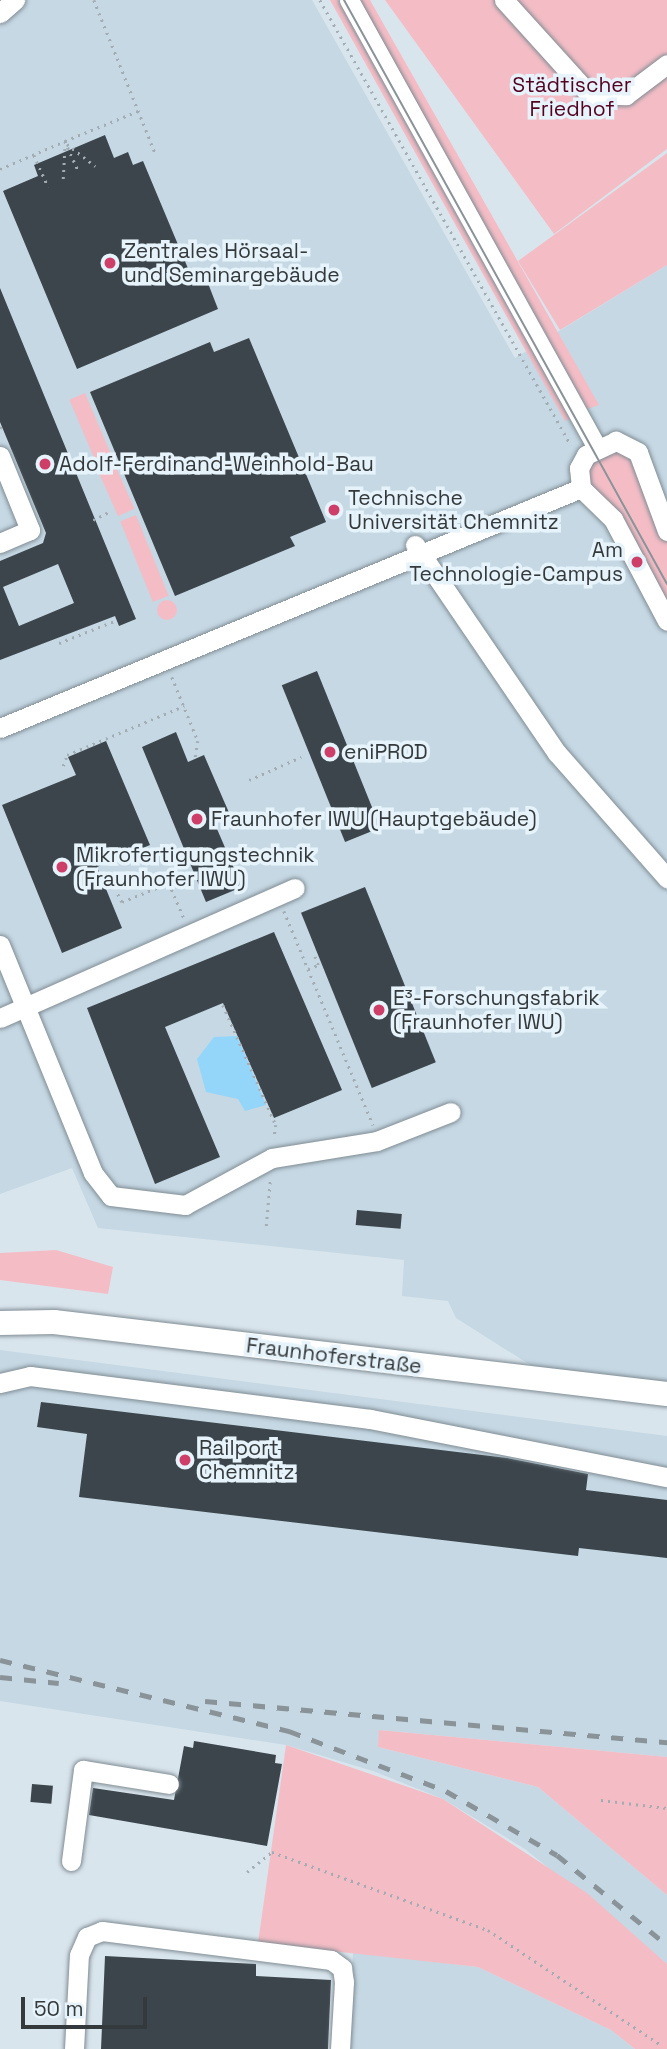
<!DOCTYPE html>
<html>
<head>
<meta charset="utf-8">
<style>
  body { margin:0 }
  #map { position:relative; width:667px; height:2049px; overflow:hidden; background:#d9e5ed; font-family:"Space Grotesk",sans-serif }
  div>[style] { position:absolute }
  .built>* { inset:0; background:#c5d8e4 }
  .green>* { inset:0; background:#f4bdc6; transform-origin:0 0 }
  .round { border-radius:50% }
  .water>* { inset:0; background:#94d5fa }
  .building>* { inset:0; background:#3b454b; transform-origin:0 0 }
  .path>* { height:2.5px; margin-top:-1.25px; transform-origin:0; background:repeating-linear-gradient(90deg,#a2acb2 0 2px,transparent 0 7px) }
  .roads { filter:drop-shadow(0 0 2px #808c93) drop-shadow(0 0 2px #808c93) }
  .minor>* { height:19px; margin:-9.5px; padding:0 9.5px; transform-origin:9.5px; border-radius:9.5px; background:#fff }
  .major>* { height:24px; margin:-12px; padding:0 12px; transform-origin:12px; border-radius:12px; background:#fff }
  .tram>* { height:2px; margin:-1px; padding:0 1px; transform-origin:1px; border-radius:1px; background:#8a9398 }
  .rail>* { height:5px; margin-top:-2.5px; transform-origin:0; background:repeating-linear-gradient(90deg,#8a9398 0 12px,transparent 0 24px) }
  .dots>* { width:19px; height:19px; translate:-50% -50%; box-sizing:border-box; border:4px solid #e6f3fa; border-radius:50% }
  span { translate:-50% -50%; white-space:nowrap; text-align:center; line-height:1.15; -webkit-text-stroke:7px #e6f3fa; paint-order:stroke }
  .park-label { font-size:21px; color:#540120 }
  .poi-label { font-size:21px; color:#34393b }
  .left { translate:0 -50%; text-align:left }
  .right { translate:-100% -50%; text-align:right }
  .street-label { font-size:21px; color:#34393b }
  .scale { position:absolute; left:21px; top:1997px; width:126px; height:32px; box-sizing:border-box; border:4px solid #34393b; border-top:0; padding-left:9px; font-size:21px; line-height:24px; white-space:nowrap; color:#34393b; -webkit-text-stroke:5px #e6f3fa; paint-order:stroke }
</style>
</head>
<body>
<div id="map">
  <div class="built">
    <div style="clip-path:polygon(0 0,312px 0,515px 358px,667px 265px,667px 1394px,562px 1385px,456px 1318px,448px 1301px,402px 1296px,404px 1260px,98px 1228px,72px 1168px,0 1194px)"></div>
    <div style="clip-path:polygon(0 1350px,667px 1436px,667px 1757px,380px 1730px,378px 1747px,538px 1787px,667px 1895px,667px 1964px,525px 1849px,443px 1799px,373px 1771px,286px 1745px,0 1701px)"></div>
    <div style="clip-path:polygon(353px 1952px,478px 1967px,611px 2030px,635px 2049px,349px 2049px)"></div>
  </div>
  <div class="green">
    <div style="clip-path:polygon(330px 0,338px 0,570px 419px,565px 421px)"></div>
    <div style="clip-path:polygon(359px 0,370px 0,599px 405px,587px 409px)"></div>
    <div style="clip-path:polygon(385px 0,667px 0,667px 149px,554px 234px)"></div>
    <div style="clip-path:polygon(667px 153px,667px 265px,560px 330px,518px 261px)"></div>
    <div style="left:85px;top:393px;width:72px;height:17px;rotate:67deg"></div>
    <div style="clip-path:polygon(616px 450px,630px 458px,667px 541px,667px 608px,589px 480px,590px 464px)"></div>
    <div style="left:115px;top:465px;width:48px;height:18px;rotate:66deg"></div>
    <div style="left:136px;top:515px;width:87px;height:17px;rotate:68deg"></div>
    <div class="round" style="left:157px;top:600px;width:20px;height:20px"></div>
    <div style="clip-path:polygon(56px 1250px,113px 1267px,108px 1294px,0 1280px,0 1253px)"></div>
    <div style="clip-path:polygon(379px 1730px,667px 1757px,667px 1895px,538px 1787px,378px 1747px)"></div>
    <div style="clip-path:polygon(286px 1745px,443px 1799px,587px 1893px,667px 1964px,667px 2049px,635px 2049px,611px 2030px,478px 1967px,258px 1943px)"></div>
  </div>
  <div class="water">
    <div style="clip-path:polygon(237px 1036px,266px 1105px,245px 1111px,238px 1099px,206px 1092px,197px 1059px,214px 1037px)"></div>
  </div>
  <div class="building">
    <div style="clip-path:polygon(105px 135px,114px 158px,128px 152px,133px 165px,143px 161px,192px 278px,204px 273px,218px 309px,77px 369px,3px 191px,38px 176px,34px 165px)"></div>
    <div style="clip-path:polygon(evenodd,0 288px,136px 619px,119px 626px,115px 616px,0 660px,0 561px,43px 543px,46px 533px,0 422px,0 288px,58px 564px,74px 603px,19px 626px,3px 587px,58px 564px)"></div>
    <div style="clip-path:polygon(249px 338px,326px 522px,290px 537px,295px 546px,175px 596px,90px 392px,210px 342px,214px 352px)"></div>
    <div style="left:317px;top:671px;width:169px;height:38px;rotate:68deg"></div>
    <div style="clip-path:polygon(176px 732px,188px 762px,204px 755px,230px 815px,214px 822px,242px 887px,206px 902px,142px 747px)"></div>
    <div style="clip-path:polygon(106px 741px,150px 845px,97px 867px,122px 928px,62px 953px,2px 805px,76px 775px,68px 757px)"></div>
    <div style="left:365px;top:887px;width:189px;height:69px;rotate:68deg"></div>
    <div style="clip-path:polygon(274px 932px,342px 1090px,274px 1118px,223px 1003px,165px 1027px,220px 1157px,155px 1184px,87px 1008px)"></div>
    <div style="left:357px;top:1210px;width:45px;height:15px;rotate:5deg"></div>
    <div style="clip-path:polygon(41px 1402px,507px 1458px,588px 1474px,586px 1490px,667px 1500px,667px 1558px,579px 1548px,578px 1556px,79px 1497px,87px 1434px,37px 1427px)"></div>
    <div style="clip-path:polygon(194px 1741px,276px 1755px,275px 1763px,282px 1764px,267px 1846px,89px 1815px,93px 1788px,174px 1800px,184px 1746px,193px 1748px)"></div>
    <div style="left:32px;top:1784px;width:21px;height:18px;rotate:5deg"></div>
    <div style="clip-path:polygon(105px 1956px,256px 1964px,256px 1976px,331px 1980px,328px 2049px,101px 2049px)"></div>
  </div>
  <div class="path">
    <div style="left:94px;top:0;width:167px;rotate:68.2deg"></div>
    <div style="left:320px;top:0;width:511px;rotate:60.58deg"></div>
    <div style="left:65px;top:141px;width:79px;rotate:-22.3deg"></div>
    <div style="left:67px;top:144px;width:36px;rotate:38deg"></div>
    <div style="left:34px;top:155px;width:35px;rotate:66deg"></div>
    <div style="left:0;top:169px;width:71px;rotate:-23.3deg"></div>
    <div style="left:65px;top:141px;width:34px;rotate:66deg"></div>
    <div style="left:63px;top:179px;width:34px;rotate:-87deg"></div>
    <div style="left:0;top:428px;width:4px;rotate:-27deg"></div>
    <div style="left:93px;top:520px;width:20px;rotate:-27deg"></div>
    <div style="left:59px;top:643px;width:62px;rotate:-21.6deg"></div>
    <div style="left:172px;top:677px;width:69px;rotate:67.9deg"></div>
    <div style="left:198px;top:741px;width:18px;rotate:99deg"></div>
    <div style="left:63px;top:766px;width:12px;rotate:-70deg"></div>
    <div style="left:67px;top:755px;width:127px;rotate:-22.7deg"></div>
    <div style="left:249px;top:780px;width:57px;rotate:-23.9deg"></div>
    <div style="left:118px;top:894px;width:9px;rotate:63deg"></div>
    <div style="left:122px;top:902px;width:51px;rotate:-22deg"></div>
    <div style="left:169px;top:883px;width:39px;rotate:67deg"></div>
    <div style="left:284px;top:911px;width:232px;rotate:67.4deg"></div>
    <div style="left:308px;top:969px;width:11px;rotate:-22deg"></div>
    <div style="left:318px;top:965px;width:9px;rotate:-111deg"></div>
    <div style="left:223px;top:1005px;width:131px;rotate:66.2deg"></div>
    <div style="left:276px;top:1125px;width:14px;rotate:98deg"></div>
    <div style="left:266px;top:1226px;width:45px;rotate:-84.9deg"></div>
    <div style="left:601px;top:1800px;width:66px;rotate:6.9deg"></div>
    <div style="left:247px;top:1872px;width:32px;rotate:-39deg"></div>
    <div style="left:272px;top:1852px;width:230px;rotate:19.9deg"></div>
    <div style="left:488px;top:1930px;width:208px;rotate:33.6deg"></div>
  </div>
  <div class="roads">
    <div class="minor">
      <div style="left:349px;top:0;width:510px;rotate:61.02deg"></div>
      <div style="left:504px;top:0;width:127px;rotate:47.9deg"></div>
      <div style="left:589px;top:94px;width:37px;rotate:2deg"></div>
      <div style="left:626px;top:95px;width:51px;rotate:-37.1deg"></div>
      <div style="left:0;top:13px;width:20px;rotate:-41deg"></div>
      <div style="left:0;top:456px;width:80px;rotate:67.9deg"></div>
      <div style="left:30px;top:530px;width:33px;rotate:157deg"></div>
      <div style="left:667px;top:531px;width:84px;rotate:-110.2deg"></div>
      <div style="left:638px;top:452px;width:25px;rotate:-153deg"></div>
      <div style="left:616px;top:441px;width:33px;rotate:155deg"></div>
      <div style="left:586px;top:455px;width:15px;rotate:118deg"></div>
      <div style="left:579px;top:468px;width:20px;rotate:84deg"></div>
      <div style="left:581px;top:488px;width:45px;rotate:44.1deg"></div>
      <div style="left:613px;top:519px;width:115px;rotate:62.1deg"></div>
      <div style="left:415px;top:545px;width:252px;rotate:55.7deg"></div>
      <div style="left:557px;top:753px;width:167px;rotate:48.7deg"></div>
      <div style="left:0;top:728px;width:629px;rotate:-22.44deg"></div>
      <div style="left:0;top:945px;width:246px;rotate:67.8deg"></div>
      <div style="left:93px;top:1173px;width:29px;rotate:52deg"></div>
      <div style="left:111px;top:1196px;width:75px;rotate:6.9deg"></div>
      <div style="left:185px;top:1205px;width:99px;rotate:-28.4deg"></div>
      <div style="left:272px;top:1158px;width:106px;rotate:-9.2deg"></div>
      <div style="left:377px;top:1141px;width:79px;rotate:-21.4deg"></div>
      <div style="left:0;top:1018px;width:322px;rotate:-23.8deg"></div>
      <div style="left:0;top:1383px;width:31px;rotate:-13deg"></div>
      <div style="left:30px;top:1376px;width:343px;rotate:7.2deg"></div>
      <div style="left:370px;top:1419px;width:303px;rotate:11.1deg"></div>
      <div style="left:71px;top:1861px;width:92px;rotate:-82.5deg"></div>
      <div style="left:83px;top:1770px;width:87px;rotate:9.2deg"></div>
      <div style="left:74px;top:2049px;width:94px;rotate:-87deg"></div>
      <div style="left:79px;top:1955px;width:20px;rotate:-66deg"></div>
      <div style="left:87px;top:1937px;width:16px;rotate:-22deg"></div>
      <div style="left:102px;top:1931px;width:231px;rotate:7.2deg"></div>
      <div style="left:331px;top:1960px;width:14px;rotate:36deg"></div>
      <div style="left:342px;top:1968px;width:14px;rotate:82deg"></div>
      <div style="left:344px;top:1982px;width:67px;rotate:93.4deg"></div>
    </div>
    <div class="major">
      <div style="left:0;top:1323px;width:54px;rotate:-1.1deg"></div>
      <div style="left:54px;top:1322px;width:617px;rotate:6.7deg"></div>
    </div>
  </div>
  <div class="tram">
    <div style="left:344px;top:0;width:667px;rotate:61.05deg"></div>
  </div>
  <div class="rail">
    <div style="left:0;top:1660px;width:298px;rotate:13.8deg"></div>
    <div style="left:289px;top:1731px;width:168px;rotate:20.9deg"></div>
    <div style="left:446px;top:1791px;width:128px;rotate:30deg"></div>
    <div style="left:557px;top:1855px;width:142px;rotate:39.3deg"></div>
    <div style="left:0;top:1677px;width:59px;rotate:5.8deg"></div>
    <div style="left:205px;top:1701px;width:464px;rotate:5.1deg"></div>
  </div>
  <div class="dots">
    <div style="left:110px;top:263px;background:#cd3f68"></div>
    <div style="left:45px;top:464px;background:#cd3f68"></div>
    <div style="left:334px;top:510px;background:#cd3f68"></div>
    <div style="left:637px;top:562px;background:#cd3f68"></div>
    <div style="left:330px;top:752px;background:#cd3f68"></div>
    <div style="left:197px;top:819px;background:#cd3f68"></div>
    <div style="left:62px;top:867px;background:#cd3f68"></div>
    <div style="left:379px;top:1010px;background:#cd3f68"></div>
    <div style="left:185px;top:1460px;background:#cd3f68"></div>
  </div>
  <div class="park-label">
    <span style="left:572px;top:97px">Städtischer<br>Friedhof</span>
  </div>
  <div class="poi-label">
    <span class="left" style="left:124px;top:263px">Zentrales Hörsaal-<br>und Seminargebäude</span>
    <span class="left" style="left:59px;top:464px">Adolf-Ferdinand-Weinhold-Bau</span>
    <span class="left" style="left:348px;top:510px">Technische<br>Universität Chemnitz</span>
    <span class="right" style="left:623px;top:562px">Am<br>Technologie-Campus</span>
    <span class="left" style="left:344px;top:752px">eniPROD</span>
    <span class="left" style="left:211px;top:819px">Fraunhofer IWU (Hauptgebäude)</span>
    <span class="left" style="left:76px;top:867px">Mikrofertigungstechnik<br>(Fraunhofer IWU)</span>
    <span class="left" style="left:393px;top:1010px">E³-Forschungsfabrik<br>(Fraunhofer IWU)</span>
    <span class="left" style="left:199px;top:1460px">Railport<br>Chemnitz</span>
  </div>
  <div class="street-label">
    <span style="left:334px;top:1356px;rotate:7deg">Fraunhoferstraße</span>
  </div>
  <div class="scale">50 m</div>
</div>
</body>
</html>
